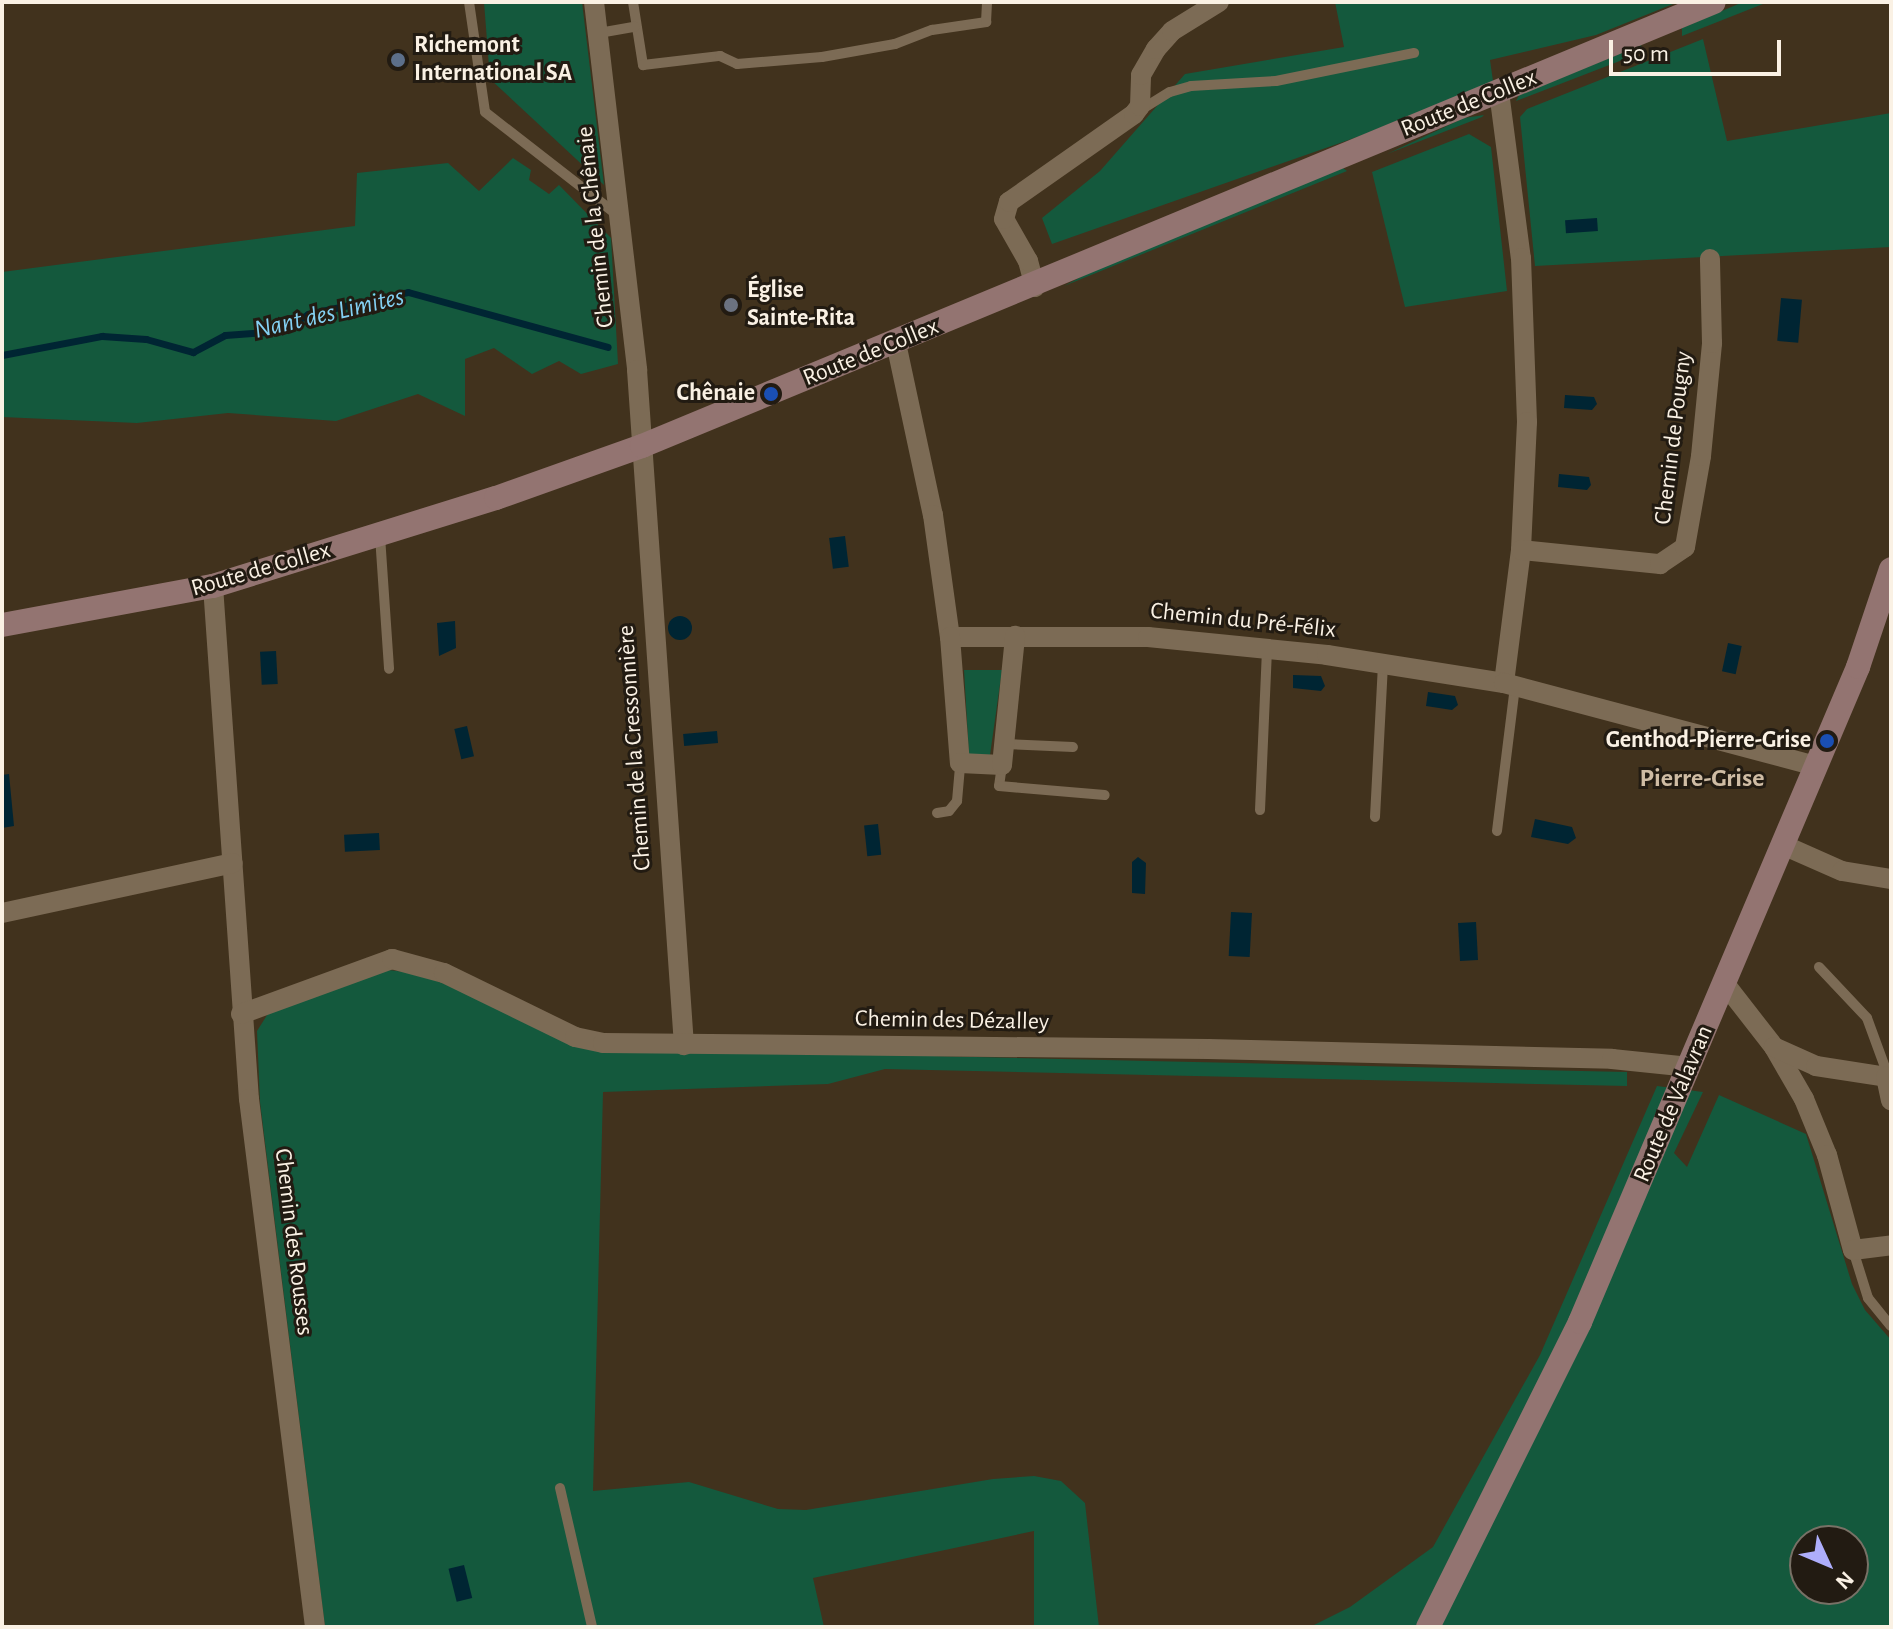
<!DOCTYPE html>
<html>
<head>
<meta charset="utf-8">
<style>
  body { margin:0 }
  #map { position:relative; width:1893px; height:1629px; overflow:hidden; background:#41321d; font-family:"Alegreya Sans",sans-serif }
  div>[style] { position:absolute }
  .green>* { inset:0; background:#14593d }
  .water>* { inset:0; background:#002533; transform-origin:0 0 }
  .round { border-radius:50% }
  .stream>* { height:7px; margin:-3.5px; padding:0 3.5px; transform-origin:3.5px; border-radius:3.5px; background:#002533 }
  .lane>* { height:10px; margin:-5px; padding:0 5px; transform-origin:5px; border-radius:5px; background:#7c6b55 }
  .street>* { height:20px; margin:-10px; padding:0 10px; transform-origin:10px; border-radius:10px; background:#7c6b55 }
  .secondary>* { height:24px; margin:-12px; padding:0 12px; transform-origin:12px; border-radius:12px; background:#937471 }
  .dots>* { width:22px; height:22px; translate:-50% -50%; box-sizing:border-box; border:4px solid #221b12; border-radius:50% }
  span { translate:-50% -50%; white-space:nowrap; text-align:center; line-height:1.15; -webkit-text-stroke:6px #221b12; paint-order:stroke }
  .poi-label { font-size:24px; color:#faf1e4; font-weight:700 }
  .left { translate:0 -50%; text-align:left }
  .right { translate:-100% -50%; text-align:right }
  .street-label { font-size:24px; color:#faf1e4 }
  .water-label { font-size:26px; color:#84d1f3; font-style:italic }
  .neighbourhood-label { font-size:26px; color:#cfbca4; font-weight:700 }
  .frame { position:absolute; inset:0; border:4px solid #faf1e4; pointer-events:none }
  .north { position:absolute; left:1789px; top:1525px; width:80px; height:80px; box-sizing:border-box; background:#221b12; border:2px solid #787166; border-radius:50%; rotate:134deg; font-size:22px; font-weight:700; line-height:32px; text-align:center; color:#faf1e4 }
  .north::after { content:''; display:block; margin:auto; width:28px; height:36px; background:#aeaefb; clip-path:polygon(50% 0,100% 100%,50% 72%,0 100%) }
  .scale { position:absolute; left:1609px; top:40px; width:172px; height:36px; box-sizing:border-box; border:4px solid #faf1e4; border-top:0; padding-left:10px; font-size:24px; line-height:28px; white-space:nowrap; color:#faf1e4; -webkit-text-stroke:6px #221b12; paint-order:stroke }
</style>
</head>
<body>
<div id="map">
  <div class="green">
    <div style="clip-path:polygon(484px 2px,582px 2px,604px 185px,490px 79px)"></div>
    <div style="clip-path:polygon(1335px 2px,1678px 2px,1596px 35px,1490px 60px,1493px 81px,1360px 136px,1052px 244px,1042px 218px,1100px 171px,1185px 74px,1344px 47px)"></div>
    <div style="clip-path:polygon(1743px 2px,1768px 2px,1682px 36px,1682px 28px)"></div>
    <div style="clip-path:polygon(1703px 39px,1727px 141px,1891px 113px,1891px 247px,1535px 266px,1520px 117px,1527px 109px)"></div>
    <div style="clip-path:polygon(1641px 45px,1643px 52px,1516px 101px,1519px 95px)"></div>
    <div style="clip-path:polygon(1484px 115px,1482px 117px,1387px 154px,1464px 118px)"></div>
    <div style="clip-path:polygon(1469px 134px,1491px 147px,1507px 291px,1405px 307px,1372px 172px)"></div>
    <div style="clip-path:polygon(513px 158px,531px 170px,529px 180px,549px 194px,559px 185px,611px 238px,618px 364px,581px 374px,559px 361px,532px 374px,494px 348px,465px 359px,465px 416px,418px 394px,336px 421px,228px 413px,137px 423px,2px 417px,2px 272px,355px 226px,357px 173px,448px 163px,479px 191px)"></div>
    <div style="clip-path:polygon(1343px 168px,1347px 171px,1064px 286px,1109px 262px)"></div>
    <div style="clip-path:polygon(964px 670px,1002px 670px,990px 755px,969px 754px)"></div>
    <div style="clip-path:polygon(388px 970px,414px 973px,627px 1049px,1627px 1072px,1627px 1086px,885px 1069px,828px 1084px,603px 1092px,593px 1491px,689px 1482px,778px 1509px,806px 1510px,993px 1479px,1034px 1476px,1061px 1481px,1085px 1503px,1099px 1627px,1034px 1627px,1034px 1531px,813px 1578px,824px 1627px,325px 1627px,260px 1102px,257px 1031px,269px 1012px)"></div>
    <div style="clip-path:polygon(evenodd,1657px 1086px,1703px 1092px,1674px 1153px,1687px 1167px,1719px 1095px,1806px 1134px,1852px 1284px,1865px 1310px,1891px 1340px,1891px 1627px,1310px 1627px,1350px 1607px,1433px 1547px,1540px 1355px,1657px 1086px,1805px 1541px,1853px 1541px,1853px 1589px,1805px 1589px,1805px 1541px)"></div>
  </div>
  <div class="water">
    <div style="left:1597px;top:218px;width:13px;height:32px;rotate:86deg"></div>
    <div style="left:1781px;top:298px;width:21px;height:43px;rotate:5deg"></div>
    <div style="clip-path:polygon(1565px 395px,1594px 397px,1597px 404px,1592px 410px,1564px 408px)"></div>
    <div style="clip-path:polygon(1559px 474px,1589px 477px,1591px 485px,1587px 490px,1558px 487px)"></div>
    <div style="left:845px;top:536px;width:31px;height:16px;rotate:83deg"></div>
    <div class="round" style="left:668px;top:616px;width:24px;height:24px"></div>
    <div style="clip-path:polygon(455px 621px,456px 648px,439px 656px,437px 623px)"></div>
    <div style="left:1728px;top:643px;width:14px;height:29px;rotate:12deg"></div>
    <div style="left:276px;top:651px;width:33px;height:16px;rotate:87deg"></div>
    <div style="clip-path:polygon(1293px 675px,1321px 676px,1325px 686px,1321px 691px,1293px 688px)"></div>
    <div style="clip-path:polygon(1428px 692px,1455px 696px,1458px 705px,1452px 710px,1426px 706px)"></div>
    <div style="left:467px;top:726px;width:31px;height:13px;rotate:77deg"></div>
    <div style="left:717px;top:731px;width:12px;height:34px;rotate:85deg"></div>
    <div style="clip-path:polygon(9px 774px,14px 826px,2px 828px,2px 775px)"></div>
    <div style="clip-path:polygon(1535px 819px,1572px 827px,1576px 838px,1568px 844px,1531px 837px)"></div>
    <div style="left:878px;top:824px;width:31px;height:14px;rotate:84deg"></div>
    <div style="left:379px;top:833px;width:17px;height:35px;rotate:87deg"></div>
    <div style="clip-path:polygon(1138px 857px,1146px 863px,1145px 894px,1132px 893px,1132px 862px)"></div>
    <div style="left:1231px;top:912px;width:21px;height:44px;rotate:3deg"></div>
    <div style="left:1476px;top:922px;width:38px;height:18px;rotate:87deg"></div>
    <div style="left:464px;top:1565px;width:34px;height:16px;rotate:76deg"></div>
  </div>
  <div class="stream">
    <div style="left:2px;top:355px;width:102px;rotate:-10.8deg"></div>
    <div style="left:102px;top:336px;width:44px;rotate:3.9deg"></div>
    <div style="left:146px;top:339px;width:49px;rotate:15.5deg"></div>
    <div style="left:193px;top:352px;width:36px;rotate:-28deg"></div>
    <div style="left:225px;top:335px;width:54px;rotate:-4.2deg"></div>
    <div style="left:279px;top:331px;width:34px;rotate:-30deg"></div>
    <div style="left:308px;top:314px;width:102px;rotate:-12.4deg"></div>
    <div style="left:408px;top:292px;width:207px;rotate:15.4deg"></div>
  </div>
  <div class="lane">
    <div style="left:469px;top:2px;width:111px;rotate:81.7deg"></div>
    <div style="left:485px;top:112px;width:171px;rotate:37.9deg"></div>
    <div style="left:633px;top:2px;width:64px;rotate:81deg"></div>
    <div style="left:643px;top:65px;width:78px;rotate:-6.7deg"></div>
    <div style="left:720px;top:56px;width:19px;rotate:25deg"></div>
    <div style="left:737px;top:64px;width:85px;rotate:-4.7deg"></div>
    <div style="left:822px;top:57px;width:74px;rotate:-10.1deg"></div>
    <div style="left:895px;top:44px;width:40px;rotate:-21deg"></div>
    <div style="left:932px;top:30px;width:55px;rotate:-8.4deg"></div>
    <div style="left:986px;top:22px;width:20px;rotate:-87deg"></div>
    <div style="left:599px;top:33px;width:36px;rotate:-10deg"></div>
    <div style="left:1139px;top:111px;width:36px;rotate:-32deg"></div>
    <div style="left:1170px;top:92px;width:22px;rotate:-16deg"></div>
    <div style="left:1191px;top:86px;width:85px;rotate:-3.4deg"></div>
    <div style="left:1276px;top:81px;width:141px;rotate:-11.5deg"></div>
    <div style="left:380px;top:536px;width:133px;rotate:86.1deg"></div>
    <div style="left:1004px;top:744px;width:69px;rotate:2.5deg"></div>
    <div style="left:1002px;top:765px;width:21px;rotate:98deg"></div>
    <div style="left:999px;top:786px;width:106px;rotate:4.9deg"></div>
    <div style="left:1260px;top:810px;width:161px;rotate:-87.5deg"></div>
    <div style="left:937px;top:813px;width:12px;rotate:-9deg"></div>
    <div style="left:949px;top:811px;width:13px;rotate:-51deg"></div>
    <div style="left:957px;top:801px;width:38px;rotate:-85deg"></div>
    <div style="left:1375px;top:817px;width:153px;rotate:-87deg"></div>
    <div style="left:1497px;top:831px;width:145px;rotate:-82.9deg"></div>
    <div style="left:1819px;top:967px;width:70px;rotate:46.7deg"></div>
    <div style="left:1867px;top:1018px;width:64px;rotate:69.9deg"></div>
    <div style="left:1853px;top:1250px;width:50px;rotate:72.6deg"></div>
    <div style="left:1868px;top:1298px;width:36px;rotate:51deg"></div>
    <div style="left:560px;top:1488px;width:143px;rotate:77deg"></div>
  </div>
  <div class="street">
    <div style="left:594px;top:2px;width:371px;rotate:83.3deg"></div>
    <div style="left:637px;top:370px;width:677px;rotate:86.02deg"></div>
    <div style="left:1499px;top:92px;width:167px;rotate:82.5deg"></div>
    <div style="left:1521px;top:258px;width:164px;rotate:87.9deg"></div>
    <div style="left:1527px;top:422px;width:128px;rotate:92.7deg"></div>
    <div style="left:1521px;top:550px;width:134px;rotate:97.3deg"></div>
    <div style="left:1035px;top:287px;width:27px;rotate:-105deg"></div>
    <div style="left:1028px;top:261px;width:48px;rotate:-119.7deg"></div>
    <div style="left:1004px;top:219px;width:18px;rotate:-74deg"></div>
    <div style="left:1009px;top:202px;width:153px;rotate:-35.1deg"></div>
    <div style="left:1134px;top:114px;width:10px;rotate:-53deg"></div>
    <div style="left:1140px;top:106px;width:31px;rotate:-88deg"></div>
    <div style="left:1141px;top:75px;width:30px;rotate:-60deg"></div>
    <div style="left:1156px;top:49px;width:24px;rotate:-48deg"></div>
    <div style="left:1172px;top:31px;width:55px;rotate:-31.7deg"></div>
    <div style="left:896px;top:343px;width:176px;rotate:77.9deg"></div>
    <div style="left:933px;top:515px;width:123px;rotate:82.1deg"></div>
    <div style="left:950px;top:637px;width:198px"></div>
    <div style="left:1148px;top:637px;width:180px;rotate:5.7deg"></div>
    <div style="left:1327px;top:655px;width:179px;rotate:9deg"></div>
    <div style="left:1504px;top:683px;width:324px;rotate:14.9deg"></div>
    <div style="left:1521px;top:550px;width:140px;rotate:5.8deg"></div>
    <div style="left:1660px;top:564px;width:30px;rotate:-34deg"></div>
    <div style="left:1685px;top:547px;width:92px;rotate:-80deg"></div>
    <div style="left:1701px;top:456px;width:114px;rotate:-84.4deg"></div>
    <div style="left:1712px;top:343px;width:84px;rotate:-91.4deg"></div>
    <div style="left:213px;top:586px;width:514px;rotate:85.99deg"></div>
    <div style="left:249px;top:1099px;width:532px;rotate:82.87deg"></div>
    <div style="left:950px;top:637px;width:126px;rotate:85.5deg"></div>
    <div style="left:960px;top:763px;width:42px;rotate:2.7deg"></div>
    <div style="left:1002px;top:765px;width:130px;rotate:-84.2deg"></div>
    <div style="left:1783px;top:845px;width:64px;rotate:23.8deg"></div>
    <div style="left:1842px;top:871px;width:50px;rotate:9.3deg"></div>
    <div style="left:2px;top:913px;width:236px;rotate:-12.2deg"></div>
    <div style="left:1725px;top:984px;width:80px;rotate:52.1deg"></div>
    <div style="left:1774px;top:1047px;width:60px;rotate:60deg"></div>
    <div style="left:1804px;top:1099px;width:61px;rotate:67.7deg"></div>
    <div style="left:1827px;top:1155px;width:98px;rotate:74.7deg"></div>
    <div style="left:1853px;top:1250px;width:38px;rotate:-7deg"></div>
    <div style="left:241px;top:1014px;width:161px;rotate:-20deg"></div>
    <div style="left:392px;top:959px;width:54px;rotate:15.1deg"></div>
    <div style="left:444px;top:973px;width:146px;rotate:26deg"></div>
    <div style="left:575px;top:1037px;width:29px;rotate:12deg"></div>
    <div style="left:603px;top:1043px;width:605px;rotate:0.57deg"></div>
    <div style="left:1208px;top:1049px;width:404px;rotate:1.4deg"></div>
    <div style="left:1612px;top:1059px;width:78px;rotate:5.9deg"></div>
    <div style="left:1774px;top:1047px;width:46px;rotate:24.3deg"></div>
    <div style="left:1816px;top:1066px;width:71px;rotate:8.9deg"></div>
    <div style="left:1886px;top:1077px;width:24px;rotate:78deg"></div>
  </div>
  <div class="secondary">
    <div style="left:2px;top:625px;width:215px;rotate:-10.5deg"></div>
    <div style="left:213px;top:586px;width:296px;rotate:-17.3deg"></div>
    <div style="left:496px;top:498px;width:155px;rotate:-19.6deg"></div>
    <div style="left:642px;top:446px;width:1160px;rotate:-22.5deg"></div>
    <div style="left:1428px;top:1627px;width:341px;rotate:-63.5deg"></div>
    <div style="left:1580px;top:1322px;width:712px;rotate:-67deg"></div>
    <div style="left:1858px;top:667px;width:103px;rotate:-71.4deg"></div>
  </div>
  <div class="dots">
    <div style="left:398px;top:60px;background:#5c6f8a"></div>
    <div style="left:731px;top:305px;background:#6b7280"></div>
    <div style="left:771px;top:394px;background:#1a4fb4"></div>
    <div style="left:1827px;top:741px;background:#1a4fb4"></div>
  </div>
  <div class="poi-label">
    <span class="left" style="left:414px;top:60px">Richemont<br>International SA</span>
    <span class="left" style="left:747px;top:305px">Église<br>Sainte-Rita</span>
    <span class="right" style="left:755px;top:394px">Chênaie</span>
    <span class="right" style="left:1811px;top:741px">Genthod-Pierre-Grise</span>
  </div>
  <div class="street-label">
    <span style="left:1469px;top:104px;rotate:-22deg">Route de Collex</span>
    <span style="left:596px;top:227px;rotate:-96deg">Chemin de la Chênaie</span>
    <span style="left:871px;top:353px;rotate:-22deg">Route de Collex</span>
    <span style="left:1674px;top:438px;rotate:-83deg">Chemin de Pougny</span>
    <span style="left:261px;top:570px;rotate:-16deg">Route de Collex</span>
    <span style="left:1243px;top:621px;rotate:6deg">Chemin du Pré-Félix</span>
    <span style="left:635px;top:748px;rotate:-94deg">Chemin de la Cressonnière</span>
    <span style="left:952px;top:1021px;rotate:1deg">Chemin des Dézalley</span>
    <span style="left:1674px;top:1104px;rotate:-67deg">Route de Valavran</span>
    <span style="left:293px;top:1242px;rotate:83deg">Chemin des Rousses</span>
  </div>
  <div class="water-label">
    <span style="left:329px;top:314px;rotate:-13deg">Nant des Limites</span>
  </div>
  <div class="neighbourhood-label">
    <span style="left:1702px;top:779px">Pierre-Grise</span>
  </div>
  <div class="frame"></div>
  <div class="north">N</div>
  <div class="scale">50 m</div>
</div>
</body>
</html>
